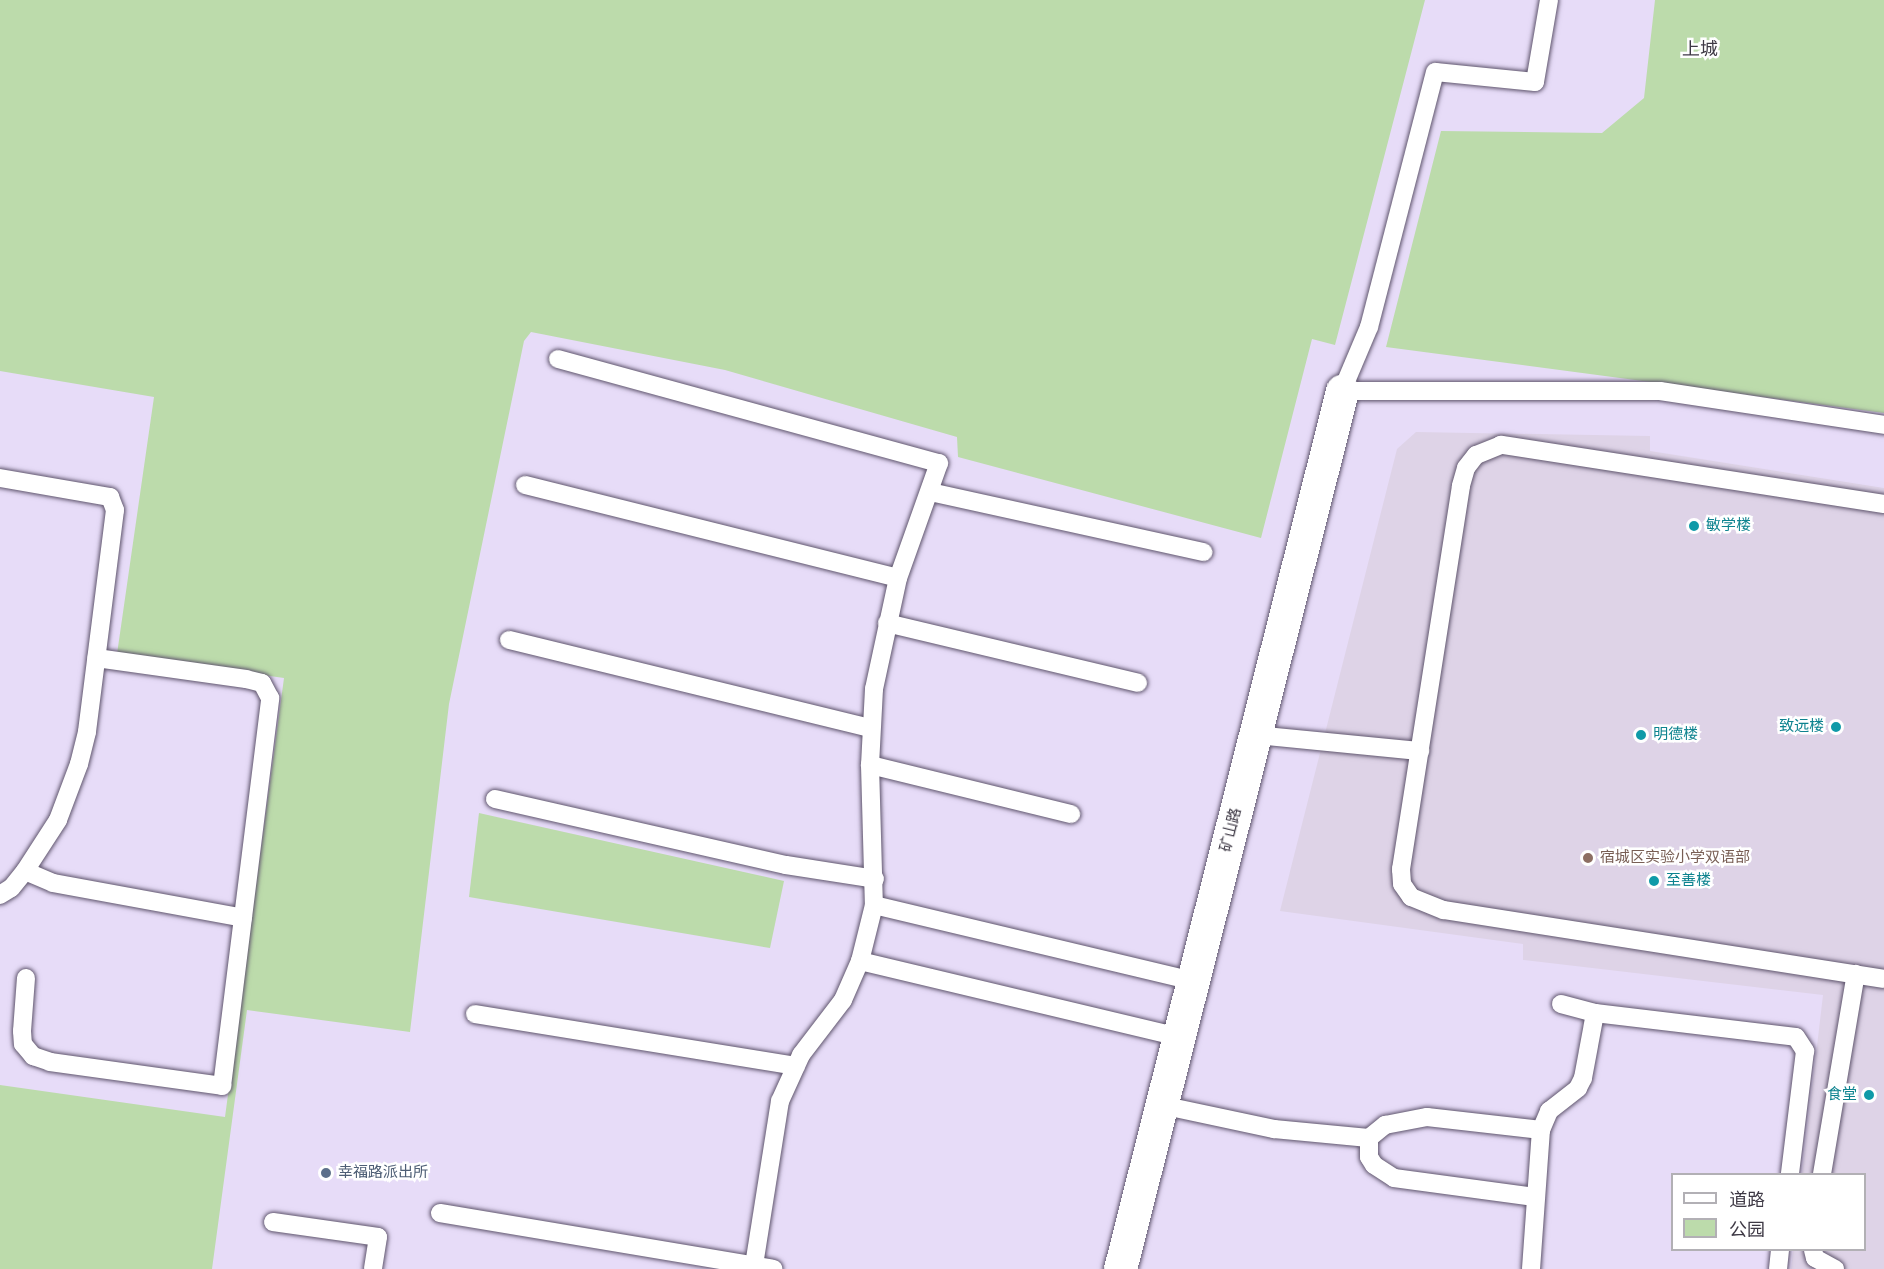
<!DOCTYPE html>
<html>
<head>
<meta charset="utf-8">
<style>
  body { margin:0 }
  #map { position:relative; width:1884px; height:1269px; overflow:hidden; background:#e7dcf8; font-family:"Varela Round","Noto Sans SC",sans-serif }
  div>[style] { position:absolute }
  .education>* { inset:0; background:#ded3e7 }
  .green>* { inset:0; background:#bcdbab }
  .roads { filter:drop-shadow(0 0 2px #5f556d) drop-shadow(0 0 2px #5f556d) }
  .lane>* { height:18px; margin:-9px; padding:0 9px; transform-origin:9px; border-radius:9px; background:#fff }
  .secondary>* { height:33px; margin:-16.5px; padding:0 16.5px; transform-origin:16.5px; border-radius:16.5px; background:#fff }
  .dots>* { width:16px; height:16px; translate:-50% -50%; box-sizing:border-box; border:3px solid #fff; border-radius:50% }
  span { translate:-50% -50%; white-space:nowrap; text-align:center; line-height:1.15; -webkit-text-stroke:5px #fff; paint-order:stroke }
  .culture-label { font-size:15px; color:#0d838f }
  .left { translate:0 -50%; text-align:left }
  .right { translate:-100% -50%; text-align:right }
  .street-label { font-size:15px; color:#3e3945 }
  .education-label { font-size:15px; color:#785e54 }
  .service-label { font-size:15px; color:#4e5e75 }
  .quarter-label { font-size:18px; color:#3e3945 }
  .legend { position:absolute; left:1671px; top:1173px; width:195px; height:78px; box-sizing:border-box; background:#fff; border:2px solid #b2b0b5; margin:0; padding:8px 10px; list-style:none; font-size:18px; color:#3e3945 }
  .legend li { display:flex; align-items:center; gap:12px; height:30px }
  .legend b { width:30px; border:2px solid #b2b0b5 }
</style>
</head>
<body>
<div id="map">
  <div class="education">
    <div style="clip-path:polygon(1416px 432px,1650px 436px,1650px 451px,1884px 488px,1884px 1269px,1791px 1269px,1793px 1250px,1864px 1250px,1864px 1174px,1802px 1174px,1823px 995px,1523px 960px,1523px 944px,1280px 911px,1397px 449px)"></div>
  </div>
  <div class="green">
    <div style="clip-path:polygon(0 0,1425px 0,1335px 345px,1312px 339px,1261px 538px,958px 457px,957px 437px,725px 370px,531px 332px,524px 341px,449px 704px,410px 1032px,247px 1010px,212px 1269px,0 1269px,0 1085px,225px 1117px,284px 678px,117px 654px,154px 397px,0 371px)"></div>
    <div style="clip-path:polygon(1655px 0,1884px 0,1884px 413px,1386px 347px,1441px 131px,1602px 133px,1644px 98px)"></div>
    <div style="clip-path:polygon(479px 813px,784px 881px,770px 948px,469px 897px)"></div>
  </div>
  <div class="roads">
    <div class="lane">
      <div style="left:1549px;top:0;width:83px;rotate:99.7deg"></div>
      <div style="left:1535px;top:82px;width:100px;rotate:-174.3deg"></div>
      <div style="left:1435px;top:72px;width:263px;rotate:104.5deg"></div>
      <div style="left:1369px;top:327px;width:69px;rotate:112.9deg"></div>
      <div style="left:1342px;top:391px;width:318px"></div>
      <div style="left:1660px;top:391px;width:227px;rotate:8.6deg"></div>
      <div style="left:558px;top:359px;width:395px;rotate:15.3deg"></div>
      <div style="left:939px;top:463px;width:122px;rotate:109.6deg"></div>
      <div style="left:898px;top:578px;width:114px;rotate:102.2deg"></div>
      <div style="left:874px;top:689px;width:76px;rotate:93deg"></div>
      <div style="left:870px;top:765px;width:140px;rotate:88.4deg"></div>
      <div style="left:874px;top:905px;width:58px;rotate:104deg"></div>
      <div style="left:860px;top:961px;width:43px;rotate:113.6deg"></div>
      <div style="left:843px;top:1000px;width:69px;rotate:127.4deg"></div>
      <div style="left:801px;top:1055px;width:51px;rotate:114.5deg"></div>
      <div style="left:780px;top:1101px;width:167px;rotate:99deg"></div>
      <div style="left:0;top:478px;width:112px;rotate:9.8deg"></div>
      <div style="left:110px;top:497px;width:14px;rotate:69deg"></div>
      <div style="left:115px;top:510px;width:224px;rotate:97.2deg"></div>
      <div style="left:87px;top:732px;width:33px;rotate:104deg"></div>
      <div style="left:79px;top:764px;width:60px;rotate:110.6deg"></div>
      <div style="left:58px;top:820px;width:61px;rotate:122.9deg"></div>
      <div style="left:25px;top:871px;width:22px;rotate:129deg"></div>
      <div style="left:11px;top:888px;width:13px;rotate:148deg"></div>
      <div style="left:525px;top:485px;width:384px;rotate:14deg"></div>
      <div style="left:930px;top:492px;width:280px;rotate:12.4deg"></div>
      <div style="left:1884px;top:504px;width:388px;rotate:-171.2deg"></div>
      <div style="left:1501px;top:445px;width:27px;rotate:158deg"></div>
      <div style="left:1476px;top:455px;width:16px;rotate:128deg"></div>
      <div style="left:1466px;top:468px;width:19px;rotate:106deg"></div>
      <div style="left:1461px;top:486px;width:388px;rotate:98.9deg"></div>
      <div style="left:1401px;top:869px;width:15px;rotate:86deg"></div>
      <div style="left:1402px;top:884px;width:16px;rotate:55deg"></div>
      <div style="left:1411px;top:897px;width:35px;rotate:22deg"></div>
      <div style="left:1444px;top:910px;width:445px;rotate:8.9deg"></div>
      <div style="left:887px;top:623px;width:258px;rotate:13.4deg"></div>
      <div style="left:509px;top:640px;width:372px;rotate:13.7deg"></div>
      <div style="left:1256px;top:735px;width:165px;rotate:5.6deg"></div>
      <div style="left:870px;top:765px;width:207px;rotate:13.7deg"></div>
      <div style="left:495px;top:799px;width:298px;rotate:12.8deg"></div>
      <div style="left:786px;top:865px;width:90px;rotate:8.9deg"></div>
      <div style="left:25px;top:871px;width:30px;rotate:23deg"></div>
      <div style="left:53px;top:883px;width:193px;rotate:10.4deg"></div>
      <div style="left:874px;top:905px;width:328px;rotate:13.4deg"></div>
      <div style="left:860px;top:961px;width:327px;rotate:13.4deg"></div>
      <div style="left:26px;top:978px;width:53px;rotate:94.3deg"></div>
      <div style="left:22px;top:1031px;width:13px;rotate:86deg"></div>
      <div style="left:23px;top:1044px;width:16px;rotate:50deg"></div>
      <div style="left:33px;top:1056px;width:18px;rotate:19deg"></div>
      <div style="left:50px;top:1062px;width:174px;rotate:7.9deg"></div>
      <div style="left:222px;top:1086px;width:391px;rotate:-82.9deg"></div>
      <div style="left:270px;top:698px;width:17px;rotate:-118deg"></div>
      <div style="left:262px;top:683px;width:16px;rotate:-166deg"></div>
      <div style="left:246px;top:679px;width:151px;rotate:-172deg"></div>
      <div style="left:1561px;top:1004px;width:35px;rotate:15deg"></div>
      <div style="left:1595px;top:1013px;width:202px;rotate:6.8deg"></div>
      <div style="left:1796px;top:1037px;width:17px;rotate:57deg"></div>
      <div style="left:1805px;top:1051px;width:124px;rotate:97deg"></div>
      <div style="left:475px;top:1014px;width:325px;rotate:9.2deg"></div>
      <div style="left:1161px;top:1105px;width:116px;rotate:12deg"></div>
      <div style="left:1274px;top:1129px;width:95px;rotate:5.4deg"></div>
      <div style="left:1369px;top:1138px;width:19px;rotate:90deg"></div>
      <div style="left:1369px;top:1157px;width:9px;rotate:58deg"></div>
      <div style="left:1374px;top:1165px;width:24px;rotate:33deg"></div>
      <div style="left:1394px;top:1178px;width:142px;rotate:7.7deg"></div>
      <div style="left:1369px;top:1138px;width:21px;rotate:-39deg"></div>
      <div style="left:1385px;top:1125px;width:43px;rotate:-10.8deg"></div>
      <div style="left:1427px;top:1117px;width:115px;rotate:6.5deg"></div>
      <div style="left:1822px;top:1174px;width:203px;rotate:-80.4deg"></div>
      <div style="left:440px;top:1213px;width:338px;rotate:9.5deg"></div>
      <div style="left:273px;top:1222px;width:106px;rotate:8.1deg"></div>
      <div style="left:378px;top:1237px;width:32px;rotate:99deg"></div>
      <div style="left:1813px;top:1250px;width:8px;rotate:76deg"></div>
      <div style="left:1815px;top:1258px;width:23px;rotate:29deg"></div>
      <div style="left:1531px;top:1269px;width:139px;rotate:-85.9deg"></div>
      <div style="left:1541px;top:1130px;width:21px;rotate:-67deg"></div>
      <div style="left:1549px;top:1111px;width:37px;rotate:-38deg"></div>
      <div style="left:1578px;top:1088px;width:11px;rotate:-63deg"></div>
      <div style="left:1583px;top:1078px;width:66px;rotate:-79.5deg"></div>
      <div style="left:1778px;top:1269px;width:19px;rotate:-84deg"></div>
    </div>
    <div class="secondary">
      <div style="left:1120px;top:1269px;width:906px;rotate:-75.81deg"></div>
    </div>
  </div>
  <div class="dots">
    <div style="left:1694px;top:526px;background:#0f9aa8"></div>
    <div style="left:1836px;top:727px;background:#0f9aa8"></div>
    <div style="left:1641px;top:735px;background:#0f9aa8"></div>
    <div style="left:1588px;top:858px;background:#8d6e63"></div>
    <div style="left:1654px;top:881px;background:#0f9aa8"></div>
    <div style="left:1869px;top:1095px;background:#0f9aa8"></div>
    <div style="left:326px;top:1173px;background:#5c6f8a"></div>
  </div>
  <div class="culture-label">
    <span class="left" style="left:1706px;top:526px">敏学楼</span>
    <span class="right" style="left:1824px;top:727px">致远楼</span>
    <span class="left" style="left:1653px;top:735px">明德楼</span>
    <span class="left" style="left:1666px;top:881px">至善楼</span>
    <span class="right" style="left:1857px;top:1095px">食堂</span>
  </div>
  <div class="street-label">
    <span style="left:1231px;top:830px;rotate:-76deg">矿山路</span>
  </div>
  <div class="education-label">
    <span class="left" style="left:1600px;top:858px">宿城区实验小学双语部</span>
  </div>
  <div class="service-label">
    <span class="left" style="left:338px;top:1173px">幸福路派出所</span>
  </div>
  <div class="quarter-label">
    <span style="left:1700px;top:49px">上城</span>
  </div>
  <ul class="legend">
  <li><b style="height:8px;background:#fff"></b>道路</li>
  <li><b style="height:16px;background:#bcdbab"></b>公园</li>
  </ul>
</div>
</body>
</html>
